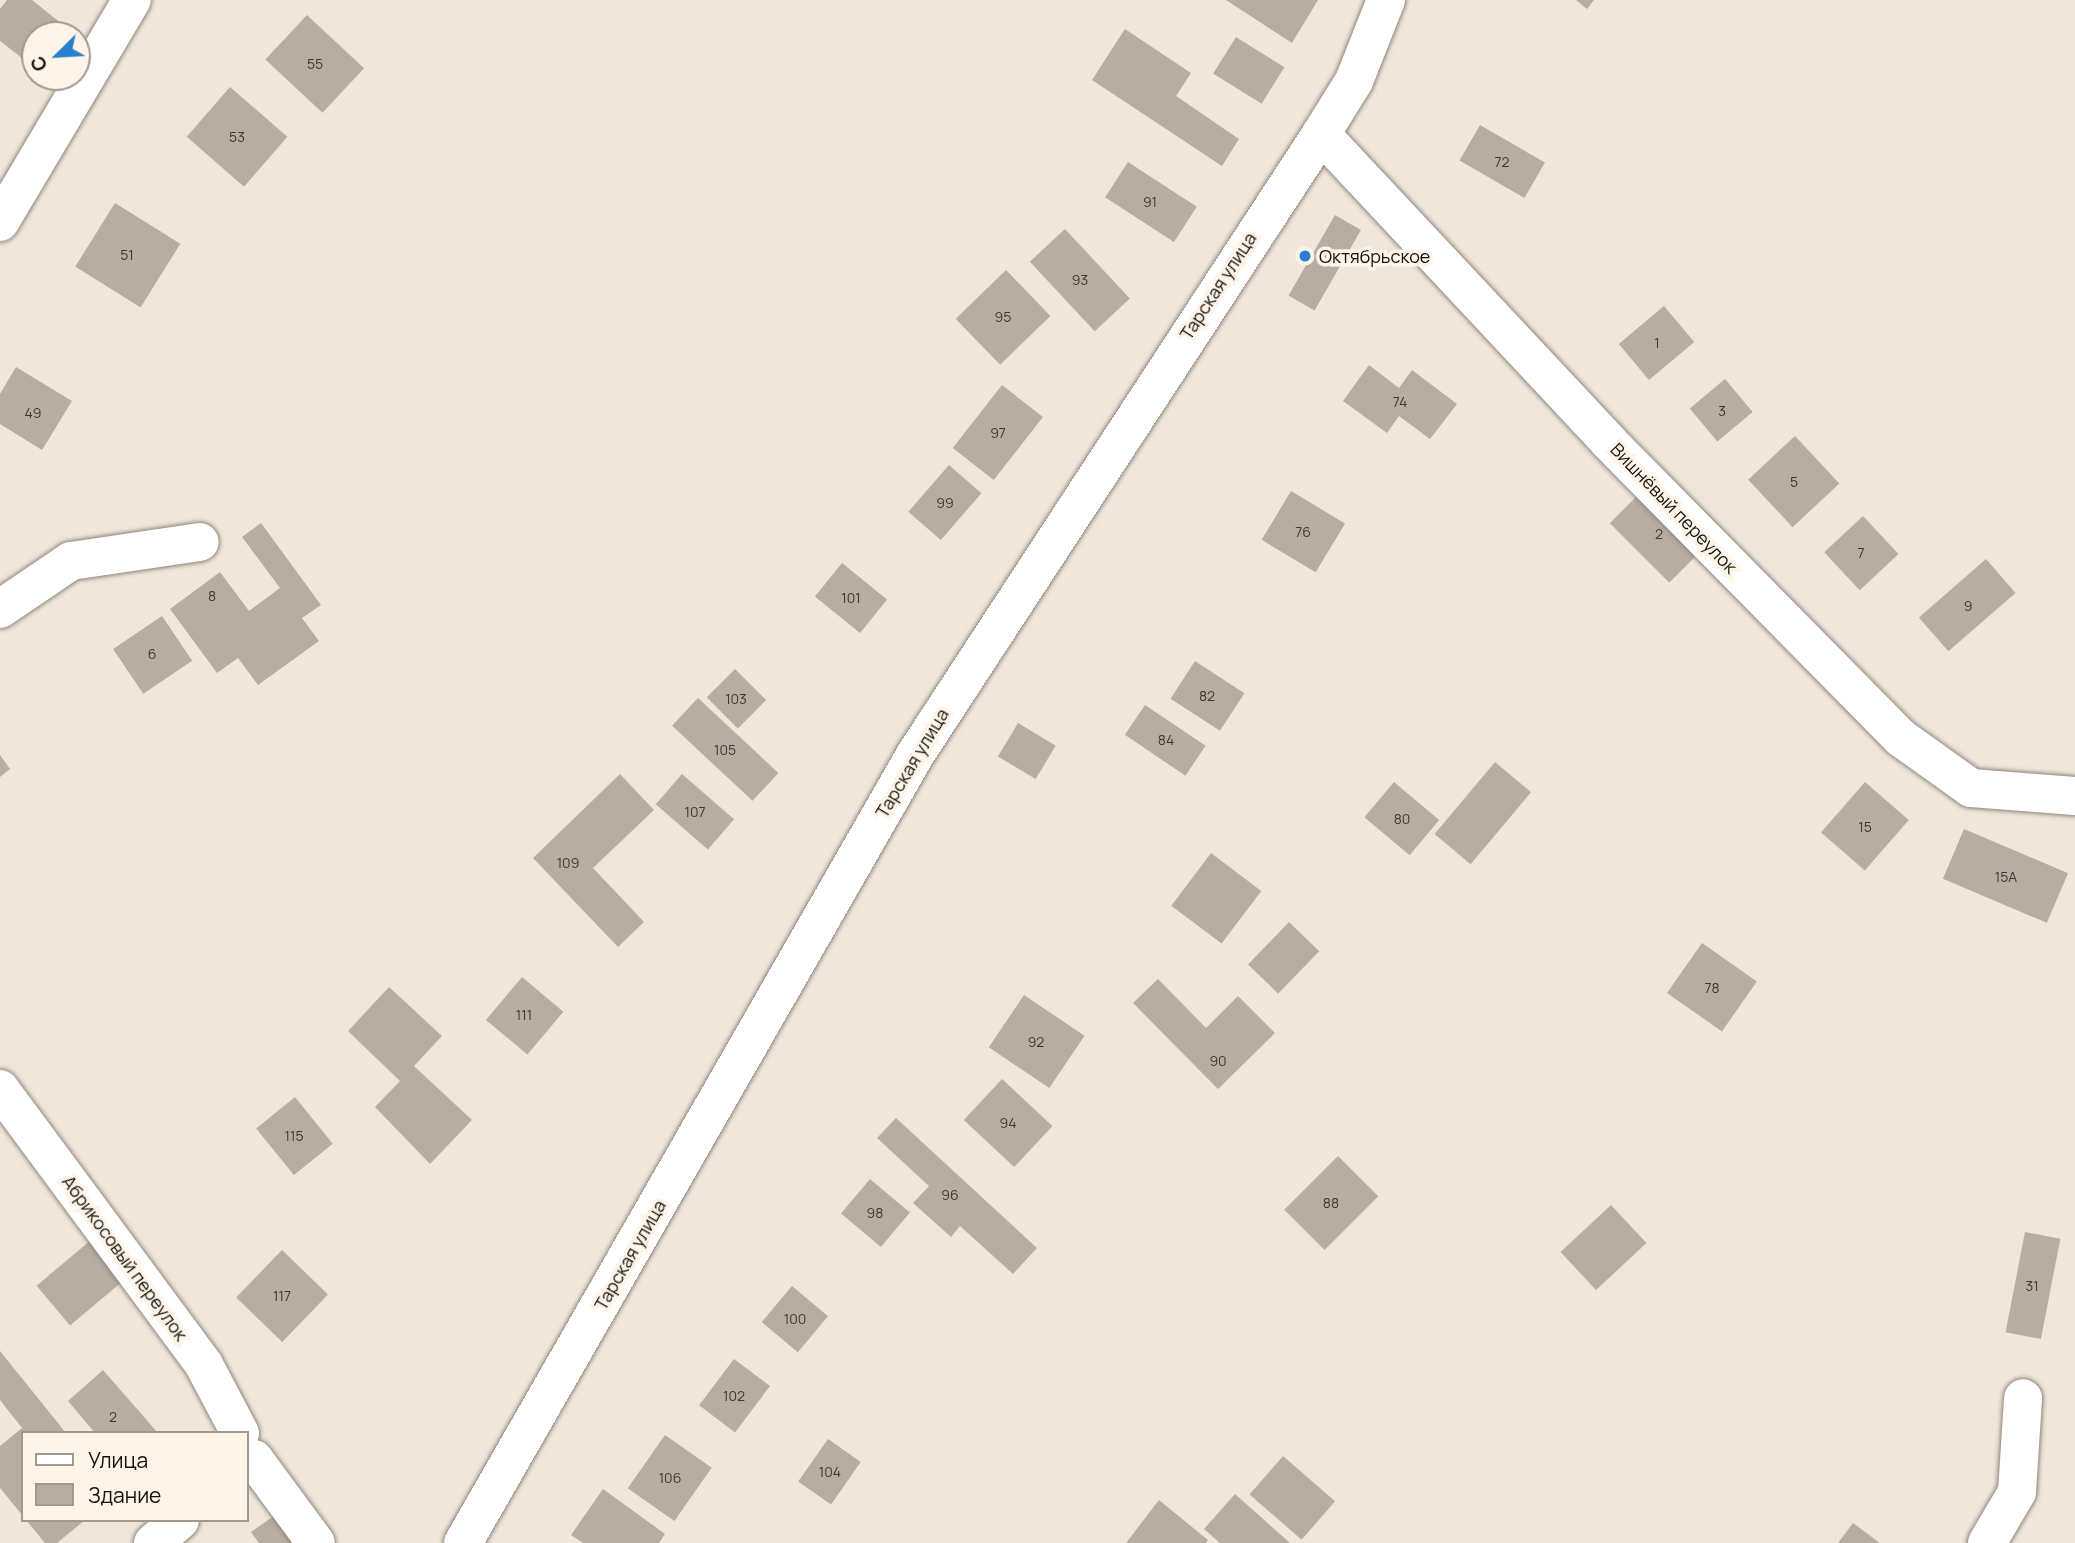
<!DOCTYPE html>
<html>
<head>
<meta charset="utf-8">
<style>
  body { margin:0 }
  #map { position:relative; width:2075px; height:1543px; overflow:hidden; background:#f1e6da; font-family:Manrope,sans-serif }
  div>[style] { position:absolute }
  .building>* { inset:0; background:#b7ada1; transform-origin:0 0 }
  .roads { filter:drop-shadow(0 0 2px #90867c) drop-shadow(0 0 2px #90867c) }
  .minor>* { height:38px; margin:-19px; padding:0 19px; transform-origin:19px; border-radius:19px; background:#fff }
  .tertiary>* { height:38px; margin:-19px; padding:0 19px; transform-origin:19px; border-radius:19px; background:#fff }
  .dots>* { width:19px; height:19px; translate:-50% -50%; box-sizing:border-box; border:4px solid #fef4e8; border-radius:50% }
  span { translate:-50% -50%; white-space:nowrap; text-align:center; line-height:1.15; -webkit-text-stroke:7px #fef4e8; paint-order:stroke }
  .number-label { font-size:14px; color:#3d3832 }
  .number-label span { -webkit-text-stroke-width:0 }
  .poi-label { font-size:18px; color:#14110d }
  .left { translate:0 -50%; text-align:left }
  .street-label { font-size:18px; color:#14110d }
  .legend { position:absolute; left:21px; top:1431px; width:228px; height:91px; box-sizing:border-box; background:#fef4e8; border:2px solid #a09990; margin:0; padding:9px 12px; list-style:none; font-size:21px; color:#14110d }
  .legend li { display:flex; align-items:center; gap:14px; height:35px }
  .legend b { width:35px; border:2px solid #a09990 }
  .north { position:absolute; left:21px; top:21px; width:70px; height:70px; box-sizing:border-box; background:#fef4e8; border:2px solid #a09990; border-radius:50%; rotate:246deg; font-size:19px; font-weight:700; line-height:28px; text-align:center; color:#14110d }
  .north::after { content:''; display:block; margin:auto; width:24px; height:32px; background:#2980ce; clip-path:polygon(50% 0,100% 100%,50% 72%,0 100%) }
</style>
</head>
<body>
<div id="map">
  <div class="building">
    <div style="clip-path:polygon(7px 0,32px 0,67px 28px,61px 35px,35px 35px,35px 68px,0 41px,0 9px)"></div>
    <div style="clip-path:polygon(1226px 0,1318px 0,1292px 43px)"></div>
    <div style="clip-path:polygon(1576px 0,1594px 0,1587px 9px)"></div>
    <div style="left:307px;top:15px;width:78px;height:61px;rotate:43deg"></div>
    <div style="clip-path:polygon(1125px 29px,1191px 73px,1176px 96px,1239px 139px,1222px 166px,1092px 80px)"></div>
    <div style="left:1236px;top:37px;width:57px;height:43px;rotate:32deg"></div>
    <div style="left:230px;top:87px;width:76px;height:66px;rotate:41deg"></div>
    <div style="left:1480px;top:125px;width:75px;height:41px;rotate:30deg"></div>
    <div style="left:1128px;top:162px;width:82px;height:42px;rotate:33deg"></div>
    <div style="left:115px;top:203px;width:77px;height:75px;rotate:32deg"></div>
    <div style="left:1335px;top:215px;width:30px;height:93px;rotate:30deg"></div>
    <div style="left:1065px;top:229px;width:95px;height:48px;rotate:47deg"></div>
    <div style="left:1006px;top:270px;width:64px;height:70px;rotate:46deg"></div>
    <div style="left:1664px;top:306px;width:47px;height:59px;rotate:50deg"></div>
    <div style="clip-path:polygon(1369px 365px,1399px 388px,1412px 370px,1457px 404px,1430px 439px,1399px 416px,1387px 433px,1343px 401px)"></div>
    <div style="clip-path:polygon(16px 367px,72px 401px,42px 450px,0 424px,0 394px)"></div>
    <div style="left:1725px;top:379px;width:43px;height:46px;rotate:50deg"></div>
    <div style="left:1002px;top:385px;width:52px;height:80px;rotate:38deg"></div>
    <div style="left:1795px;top:436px;width:65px;height:64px;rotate:47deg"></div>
    <div style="left:949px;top:465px;width:43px;height:62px;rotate:41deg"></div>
    <div style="left:1648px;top:485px;width:84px;height:54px;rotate:45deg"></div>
    <div style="left:1291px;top:491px;width:63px;height:57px;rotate:31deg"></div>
    <div style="left:1863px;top:516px;width:52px;height:53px;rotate:47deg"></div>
    <div style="clip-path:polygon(261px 523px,321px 605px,302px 618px,319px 641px,258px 685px,238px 658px,217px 673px,170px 609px,220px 572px,249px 611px,280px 588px,242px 537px)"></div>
    <div style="left:1986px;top:559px;width:45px;height:89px;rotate:49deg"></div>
    <div style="left:842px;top:563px;width:58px;height:43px;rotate:39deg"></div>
    <div style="left:162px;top:616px;width:54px;height:59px;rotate:56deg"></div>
    <div style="left:1195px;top:661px;width:59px;height:45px;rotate:33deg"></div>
    <div style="left:735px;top:669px;width:44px;height:40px;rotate:45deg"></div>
    <div style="left:698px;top:698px;width:110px;height:38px;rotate:43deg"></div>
    <div style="left:1145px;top:705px;width:73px;height:36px;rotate:34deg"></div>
    <div style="left:1018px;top:723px;width:44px;height:39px;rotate:31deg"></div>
    <div style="clip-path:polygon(0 755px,10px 769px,0 777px)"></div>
    <div style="left:1495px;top:762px;width:47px;height:94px;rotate:40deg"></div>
    <div style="clip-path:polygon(620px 774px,654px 810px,593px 868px,644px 922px,618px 947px,533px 858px)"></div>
    <div style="left:682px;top:774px;width:69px;height:40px;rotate:41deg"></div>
    <div style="left:1394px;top:782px;width:59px;height:46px;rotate:40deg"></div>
    <div style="left:1865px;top:782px;width:58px;height:67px;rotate:41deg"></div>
    <div style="left:1964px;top:829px;width:113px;height:54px;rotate:23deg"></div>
    <div style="left:1211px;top:853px;width:63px;height:66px;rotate:37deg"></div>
    <div style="left:1289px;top:922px;width:42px;height:59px;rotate:44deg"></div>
    <div style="left:1702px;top:943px;width:67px;height:61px;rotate:35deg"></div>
    <div style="left:522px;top:977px;width:54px;height:56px;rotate:40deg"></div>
    <div style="clip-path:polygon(1158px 979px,1206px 1028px,1238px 996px,1275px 1033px,1218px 1089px,1133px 1003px)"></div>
    <div style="clip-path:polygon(389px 987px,442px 1036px,414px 1066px,472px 1120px,430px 1164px,375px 1107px,400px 1081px,348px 1031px)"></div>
    <div style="left:1024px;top:995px;width:73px;height:63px;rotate:34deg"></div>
    <div style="left:1002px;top:1079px;width:69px;height:56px;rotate:43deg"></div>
    <div style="left:295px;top:1097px;width:60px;height:50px;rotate:51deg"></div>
    <div style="clip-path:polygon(896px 1118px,1037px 1248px,1013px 1274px,960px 1226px,951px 1237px,913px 1203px,929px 1186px,877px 1138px)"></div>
    <div style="left:1338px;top:1156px;width:57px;height:76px;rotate:45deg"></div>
    <div style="left:870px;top:1179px;width:52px;height:45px;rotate:40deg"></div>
    <div style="left:1611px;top:1205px;width:52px;height:69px;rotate:47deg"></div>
    <div style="left:2025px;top:1232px;width:36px;height:102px;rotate:11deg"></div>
    <div style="left:91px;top:1240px;width:52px;height:71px;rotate:50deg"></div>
    <div style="left:282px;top:1250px;width:64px;height:66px;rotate:44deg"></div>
    <div style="left:792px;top:1286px;width:47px;height:47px;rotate:40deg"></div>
    <div style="clip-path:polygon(0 1351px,66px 1433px,23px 1433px,23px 1516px,0 1488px,0 1446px,22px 1428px,0 1400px)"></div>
    <div style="left:734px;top:1359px;width:45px;height:58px;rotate:37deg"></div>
    <div style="clip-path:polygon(103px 1370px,158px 1433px,95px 1433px,68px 1401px)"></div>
    <div style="left:665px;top:1435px;width:57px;height:65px;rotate:35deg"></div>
    <div style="left:828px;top:1439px;width:40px;height:52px;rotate:35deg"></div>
    <div style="left:1283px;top:1456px;width:69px;height:51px;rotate:41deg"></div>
    <div style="clip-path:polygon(603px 1489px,665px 1534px,659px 1543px,583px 1543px,571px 1535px)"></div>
    <div style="clip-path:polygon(1235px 1494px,1290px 1543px,1220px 1543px,1204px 1529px)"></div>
    <div style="clip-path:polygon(1159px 1500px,1208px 1540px,1206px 1543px,1126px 1543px)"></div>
    <div style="clip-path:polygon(284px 1509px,306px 1543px,259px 1543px,251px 1532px)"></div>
    <div style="clip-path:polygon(26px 1520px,85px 1520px,57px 1543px,45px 1543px)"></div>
    <div style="clip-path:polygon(1853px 1523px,1880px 1543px,1838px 1543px)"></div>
  </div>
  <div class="roads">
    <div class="minor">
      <div style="left:1321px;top:134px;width:420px;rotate:46.9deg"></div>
      <div style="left:1608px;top:441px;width:417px;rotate:45.4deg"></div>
      <div style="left:1901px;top:738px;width:86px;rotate:35.5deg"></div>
      <div style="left:1971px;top:788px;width:104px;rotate:4.4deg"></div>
      <div style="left:0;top:222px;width:258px;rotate:-59.3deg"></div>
      <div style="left:0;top:609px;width:86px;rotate:-34.1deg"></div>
      <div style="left:71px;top:561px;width:130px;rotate:-8.4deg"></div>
      <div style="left:0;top:1089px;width:343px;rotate:53.5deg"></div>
      <div style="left:204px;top:1365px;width:77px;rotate:62.1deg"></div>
      <div style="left:247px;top:1465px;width:9px;rotate:-41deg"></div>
      <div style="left:254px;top:1459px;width:104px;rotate:53.6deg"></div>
      <div style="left:153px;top:1543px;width:35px;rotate:-40deg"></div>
      <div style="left:1987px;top:1543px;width:59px;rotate:-59.5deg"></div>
      <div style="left:2017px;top:1492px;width:94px;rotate:-86.3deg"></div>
    </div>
    <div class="tertiary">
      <div style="left:463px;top:1543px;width:908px;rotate:-60.16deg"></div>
      <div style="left:915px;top:755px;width:742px;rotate:-56.82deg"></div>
      <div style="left:1321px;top:134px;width:62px;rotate:-58.1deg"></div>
      <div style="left:1354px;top:81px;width:87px;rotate:-68.4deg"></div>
    </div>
  </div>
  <div class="dots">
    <div style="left:1305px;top:256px;background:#2980ce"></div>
  </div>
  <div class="number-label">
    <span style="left:315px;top:64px">55</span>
    <span style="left:237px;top:137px">53</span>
    <span style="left:1502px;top:162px">72</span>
    <span style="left:1150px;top:202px">91</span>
    <span style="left:127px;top:255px">51</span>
    <span style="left:1080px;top:280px">93</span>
    <span style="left:1003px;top:317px">95</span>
    <span style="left:1657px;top:343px">1</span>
    <span style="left:1400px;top:402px">74</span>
    <span style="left:1722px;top:411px">3</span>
    <span style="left:33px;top:413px">49</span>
    <span style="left:998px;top:433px">97</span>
    <span style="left:1794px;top:482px">5</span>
    <span style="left:945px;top:503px">99</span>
    <span style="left:1303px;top:532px">76</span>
    <span style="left:1659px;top:534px">2</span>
    <span style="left:1861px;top:553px">7</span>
    <span style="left:212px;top:596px">8</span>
    <span style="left:851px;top:598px">101</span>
    <span style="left:1968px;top:606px">9</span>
    <span style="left:152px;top:654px">6</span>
    <span style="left:1207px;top:696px">82</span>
    <span style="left:736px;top:699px">103</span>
    <span style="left:1166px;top:740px">84</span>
    <span style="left:725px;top:750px">105</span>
    <span style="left:695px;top:812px">107</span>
    <span style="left:1402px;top:819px">80</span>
    <span style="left:1865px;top:827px">15</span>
    <span style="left:568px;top:863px">109</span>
    <span style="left:2006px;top:877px">15А</span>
    <span style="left:1712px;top:988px">78</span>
    <span style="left:524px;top:1015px">111</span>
    <span style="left:1036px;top:1042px">92</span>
    <span style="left:1218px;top:1061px">90</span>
    <span style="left:1008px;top:1123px">94</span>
    <span style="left:294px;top:1136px">115</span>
    <span style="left:950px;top:1195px">96</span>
    <span style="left:1331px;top:1203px">88</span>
    <span style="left:875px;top:1213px">98</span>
    <span style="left:2032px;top:1286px">31</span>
    <span style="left:282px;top:1296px">117</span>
    <span style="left:795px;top:1319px">100</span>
    <span style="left:734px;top:1396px">102</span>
    <span style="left:113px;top:1417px">2</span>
    <span style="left:830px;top:1472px">104</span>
    <span style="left:670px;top:1478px">106</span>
  </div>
  <div class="poi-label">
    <span class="left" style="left:1319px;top:256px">Октябрьское</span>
  </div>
  <div class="street-label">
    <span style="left:1218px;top:286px;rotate:-57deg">Тарская улица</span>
    <span style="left:1674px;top:508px;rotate:46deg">Вишнёвый переулок</span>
    <span style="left:912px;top:763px;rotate:-59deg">Тарская улица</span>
    <span style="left:630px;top:1255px;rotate:-60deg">Тарская улица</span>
    <span style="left:125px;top:1258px;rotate:54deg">Абрикосовый переулок</span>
  </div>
  <ul class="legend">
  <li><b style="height:9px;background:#fff"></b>Улица</li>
  <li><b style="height:19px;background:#b7ada1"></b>Здание</li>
  </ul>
  <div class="north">С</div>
</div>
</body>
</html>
